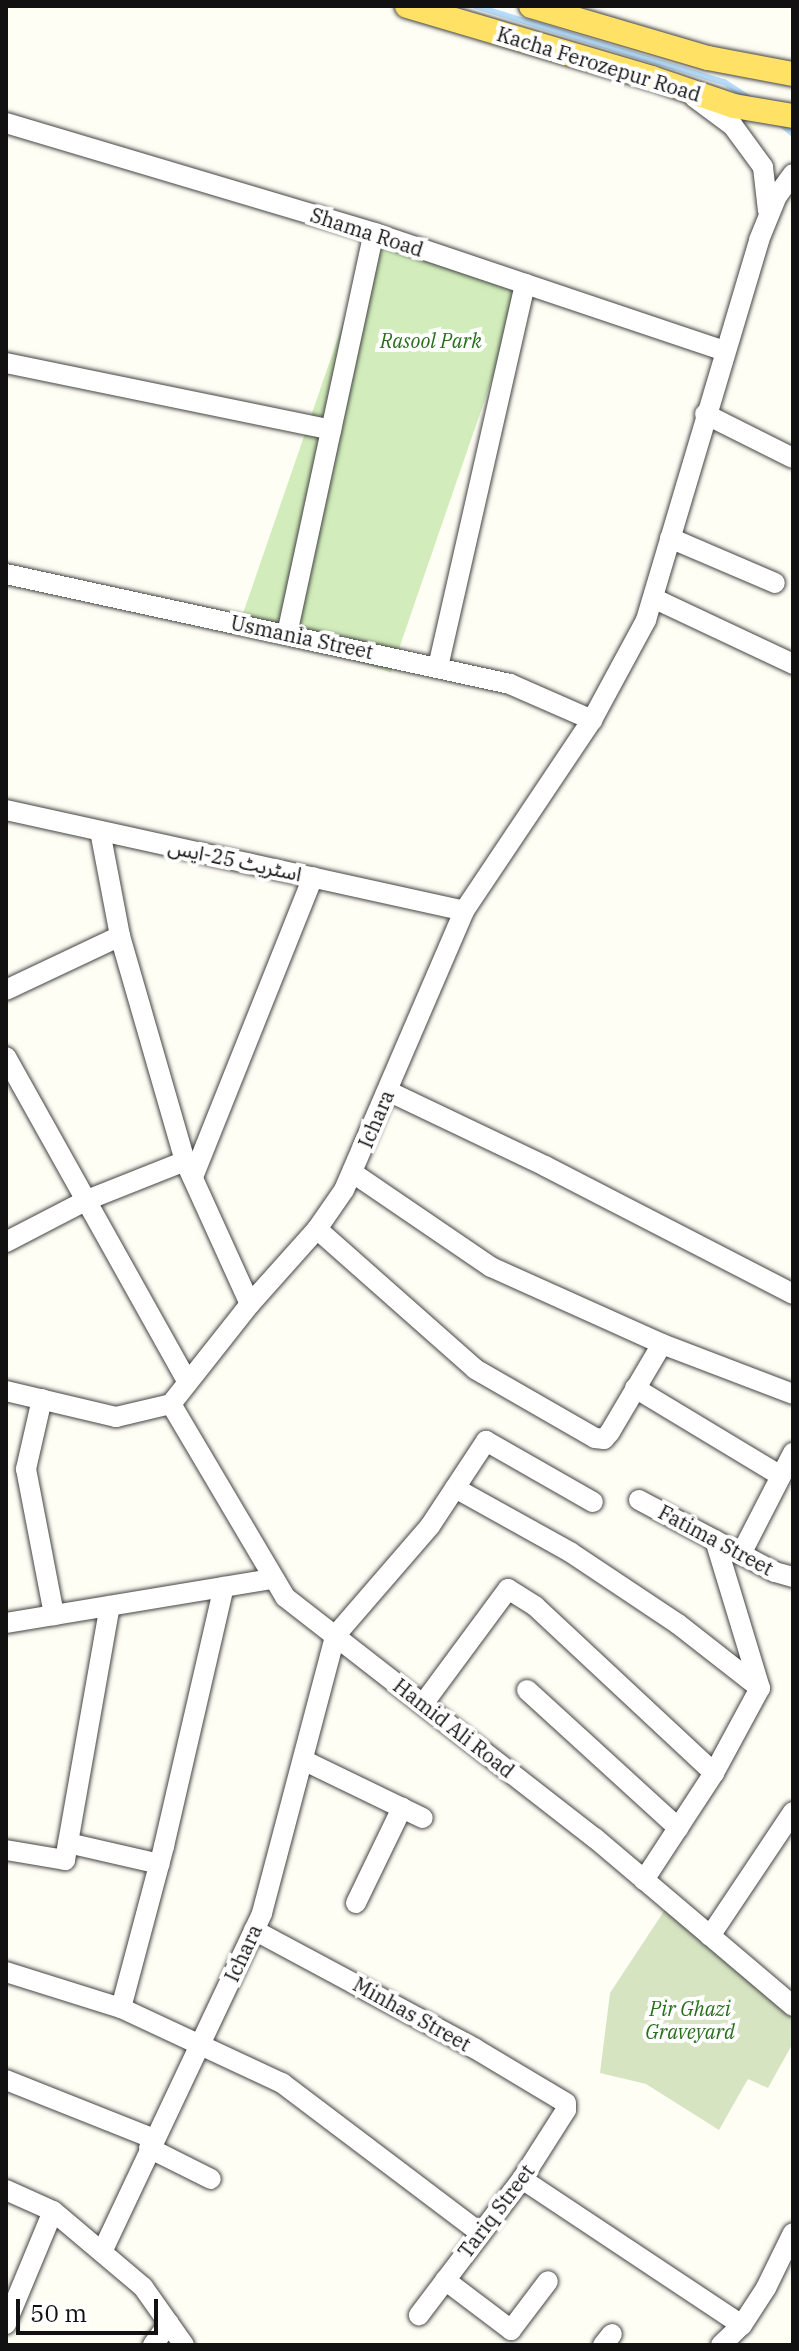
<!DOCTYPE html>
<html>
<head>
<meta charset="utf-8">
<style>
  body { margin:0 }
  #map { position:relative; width:799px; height:2351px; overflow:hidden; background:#fffef5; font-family:"IBM Plex Serif","Noto Sans Arabic",serif }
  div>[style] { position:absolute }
  .green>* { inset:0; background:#d2edbb; transform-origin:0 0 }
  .cemetery>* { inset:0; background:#d7e4c2 }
  .stream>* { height:6px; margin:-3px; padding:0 3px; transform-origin:3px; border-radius:3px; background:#b6dcf9 }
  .roads { filter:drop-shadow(0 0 2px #444) drop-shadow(0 0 2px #444) }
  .minor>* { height:20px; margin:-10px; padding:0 10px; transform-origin:10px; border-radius:10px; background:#fff }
  .major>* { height:24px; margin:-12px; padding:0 12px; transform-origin:12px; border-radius:12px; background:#ffe265 }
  span { translate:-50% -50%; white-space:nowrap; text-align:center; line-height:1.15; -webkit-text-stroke:8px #fff; paint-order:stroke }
  .street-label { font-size:20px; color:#111 }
  .park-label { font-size:20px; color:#286e1c; font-style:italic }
  .frame { position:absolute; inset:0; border:8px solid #111; pointer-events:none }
  .scale { position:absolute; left:16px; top:2299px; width:142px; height:36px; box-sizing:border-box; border:4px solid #111; border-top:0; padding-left:10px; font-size:24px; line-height:28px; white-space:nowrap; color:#111; -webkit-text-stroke:6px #fff; paint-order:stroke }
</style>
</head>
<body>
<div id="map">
  <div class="green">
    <div style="left:374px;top:233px;width:159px;height:410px;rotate:19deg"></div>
  </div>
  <div class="cemetery">
    <div style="clip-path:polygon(670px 1902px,793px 2006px,793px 2043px,768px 2088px,748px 2079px,719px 2130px,646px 2084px,600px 2073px,610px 1993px)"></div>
  </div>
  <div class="stream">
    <div style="left:475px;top:6px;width:260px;rotate:17deg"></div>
    <div style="left:724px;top:82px;width:35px;rotate:33deg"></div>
    <div style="left:780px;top:123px;width:17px;rotate:40deg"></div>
  </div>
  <div class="roads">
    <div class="minor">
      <div style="left:694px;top:97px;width:49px;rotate:36.6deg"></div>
      <div style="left:733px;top:126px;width:51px;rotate:53.8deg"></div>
      <div style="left:763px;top:167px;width:44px;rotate:83.5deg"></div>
      <div style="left:6px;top:123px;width:384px;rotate:16.6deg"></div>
      <div style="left:374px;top:233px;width:369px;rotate:18.6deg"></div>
      <div style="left:6px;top:363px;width:332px;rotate:11.6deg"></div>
      <div style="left:705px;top:414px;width:98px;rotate:26.6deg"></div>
      <div style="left:670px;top:538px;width:114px;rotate:23.2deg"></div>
      <div style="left:6px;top:574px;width:516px;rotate:12.31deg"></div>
      <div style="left:510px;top:684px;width:90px;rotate:23.7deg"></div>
      <div style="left:653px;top:598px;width:155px;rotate:25.2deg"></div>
      <div style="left:287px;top:634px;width:410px;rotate:-77.8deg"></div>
      <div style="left:438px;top:667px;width:393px;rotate:-77.2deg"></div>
      <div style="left:6px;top:810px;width:469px;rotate:12.4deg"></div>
      <div style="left:100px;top:831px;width:107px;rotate:79.2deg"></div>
      <div style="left:120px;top:936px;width:234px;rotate:73.9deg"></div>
      <div style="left:6px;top:990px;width:126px;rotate:-25.3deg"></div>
      <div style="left:6px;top:1057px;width:371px;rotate:60.8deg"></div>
      <div style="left:388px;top:1091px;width:174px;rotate:25.5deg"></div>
      <div style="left:545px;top:1166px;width:279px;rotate:27.3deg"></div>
      <div style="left:353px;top:1173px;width:167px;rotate:34.3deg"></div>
      <div style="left:491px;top:1267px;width:188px;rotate:24.2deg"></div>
      <div style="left:662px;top:1344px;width:140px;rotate:20.9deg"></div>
      <div style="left:193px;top:1177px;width:323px;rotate:-68.2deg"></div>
      <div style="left:317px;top:1229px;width:211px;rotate:41.5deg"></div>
      <div style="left:475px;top:1369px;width:138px;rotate:29.9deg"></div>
      <div style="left:595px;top:1438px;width:9px;rotate:6deg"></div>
      <div style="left:604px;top:1439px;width:9px;rotate:-49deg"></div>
      <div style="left:610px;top:1432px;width:102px;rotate:-59.4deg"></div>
      <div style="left:6px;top:1242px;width:91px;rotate:-27.4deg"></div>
      <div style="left:87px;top:1200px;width:105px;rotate:-21.7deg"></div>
      <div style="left:185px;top:1161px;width:157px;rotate:65.6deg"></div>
      <div style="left:635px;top:1388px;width:170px;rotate:31.1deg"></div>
      <div style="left:6px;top:1391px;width:113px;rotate:13.3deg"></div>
      <div style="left:116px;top:1417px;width:57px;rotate:-13.3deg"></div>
      <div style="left:42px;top:1399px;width:72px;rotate:102.9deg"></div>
      <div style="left:26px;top:1469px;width:149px;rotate:79.1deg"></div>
      <div style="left:171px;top:1404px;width:127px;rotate:-51.7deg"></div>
      <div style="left:250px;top:1304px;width:101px;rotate:-48.2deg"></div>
      <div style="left:317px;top:1229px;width:47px;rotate:-55.3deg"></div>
      <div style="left:344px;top:1190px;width:304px;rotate:-66.7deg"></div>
      <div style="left:464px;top:911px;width:230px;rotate:-56.2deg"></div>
      <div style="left:592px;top:720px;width:114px;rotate:-61.6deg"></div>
      <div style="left:646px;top:620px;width:396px;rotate:-73.4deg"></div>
      <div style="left:759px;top:240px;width:48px;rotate:-67.8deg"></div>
      <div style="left:777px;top:196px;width:27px;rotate:-54deg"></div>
      <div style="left:171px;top:1404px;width:224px;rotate:59.4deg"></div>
      <div style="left:285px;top:1597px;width:393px;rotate:37.9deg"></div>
      <div style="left:595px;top:1838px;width:260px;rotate:40.3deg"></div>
      <div style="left:455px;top:1488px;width:132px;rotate:29.1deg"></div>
      <div style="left:570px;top:1552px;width:130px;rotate:33.7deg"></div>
      <div style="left:678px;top:1624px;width:104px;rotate:38deg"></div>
      <div style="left:760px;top:1688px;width:97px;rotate:118.4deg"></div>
      <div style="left:639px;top:1500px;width:154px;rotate:27.9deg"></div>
      <div style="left:775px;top:1572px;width:19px;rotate:16deg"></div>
      <div style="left:715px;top:1540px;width:155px;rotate:73.1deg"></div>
      <div style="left:741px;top:1554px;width:114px;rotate:-62.8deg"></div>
      <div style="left:6px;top:1623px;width:269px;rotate:-9.4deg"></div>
      <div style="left:527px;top:1690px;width:205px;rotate:42.4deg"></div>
      <div style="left:423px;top:1704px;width:143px;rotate:-53.5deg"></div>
      <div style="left:508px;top:1589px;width:32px;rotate:32deg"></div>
      <div style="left:535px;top:1606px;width:245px;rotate:43deg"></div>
      <div style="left:714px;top:1773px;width:128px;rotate:123.2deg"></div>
      <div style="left:303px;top:1760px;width:133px;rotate:25.8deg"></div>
      <div style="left:68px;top:1843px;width:94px;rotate:12.9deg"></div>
      <div style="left:6px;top:1850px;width:60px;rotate:9.6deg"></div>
      <div style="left:65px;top:1860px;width:258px;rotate:-80deg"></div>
      <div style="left:356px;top:1903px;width:106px;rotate:-64.2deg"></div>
      <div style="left:254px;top:1930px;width:250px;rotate:28.2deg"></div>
      <div style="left:474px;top:2048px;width:107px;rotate:30.9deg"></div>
      <div style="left:566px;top:2103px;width:7px;rotate:90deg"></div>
      <div style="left:566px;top:2110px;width:82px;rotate:122.5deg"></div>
      <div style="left:522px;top:2179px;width:171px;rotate:127.1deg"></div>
      <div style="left:710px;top:1936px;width:149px;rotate:-56.2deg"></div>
      <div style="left:6px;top:1972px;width:121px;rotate:17.4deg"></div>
      <div style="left:121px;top:2008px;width:178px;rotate:25deg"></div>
      <div style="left:282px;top:2083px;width:248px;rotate:37.1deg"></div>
      <div style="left:121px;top:2008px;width:168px;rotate:-75.1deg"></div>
      <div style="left:164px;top:1846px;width:266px;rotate:-77deg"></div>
      <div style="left:6px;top:2080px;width:159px;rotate:21.7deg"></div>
      <div style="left:149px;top:2148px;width:69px;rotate:26.6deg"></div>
      <div style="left:522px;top:2179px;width:264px;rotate:33.6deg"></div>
      <div style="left:6px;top:2190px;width:51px;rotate:24.1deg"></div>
      <div style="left:53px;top:2211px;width:118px;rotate:40.2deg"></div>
      <div style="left:143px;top:2287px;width:71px;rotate:54.7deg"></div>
      <div style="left:102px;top:2252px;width:375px;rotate:-64.7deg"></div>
      <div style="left:262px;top:1913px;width:286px;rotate:-75.2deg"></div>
      <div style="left:335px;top:1636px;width:145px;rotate:-49.2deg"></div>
      <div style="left:430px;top:1526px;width:102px;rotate:-56.6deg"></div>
      <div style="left:486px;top:1441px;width:123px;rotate:29.7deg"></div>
      <div style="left:445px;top:2280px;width:83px;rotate:37.1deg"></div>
      <div style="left:511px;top:2330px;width:61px;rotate:-52.9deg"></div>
      <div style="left:6px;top:2324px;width:122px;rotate:-67.4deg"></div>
      <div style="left:153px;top:2345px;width:27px;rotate:-54deg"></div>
      <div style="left:603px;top:2345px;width:14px;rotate:-51deg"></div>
      <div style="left:721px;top:2345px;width:29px;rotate:-44deg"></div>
      <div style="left:742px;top:2325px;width:44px;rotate:-57deg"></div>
      <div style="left:766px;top:2288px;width:61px;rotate:-63.9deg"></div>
    </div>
    <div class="major">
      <div style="left:407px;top:6px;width:255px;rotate:16.4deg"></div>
      <div style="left:652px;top:78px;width:87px;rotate:18.9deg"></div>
      <div style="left:734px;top:106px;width:60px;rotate:9.6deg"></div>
      <div style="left:531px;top:6px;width:184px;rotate:16.4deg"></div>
      <div style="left:708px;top:58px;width:86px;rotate:10.7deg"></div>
    </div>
  </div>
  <div class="street-label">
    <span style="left:599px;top:64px;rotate:17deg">Kacha Ferozepur Road</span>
    <span style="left:367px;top:232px;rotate:18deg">Shama Road</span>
    <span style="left:302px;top:637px;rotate:12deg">Usmania Street</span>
    <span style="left:235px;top:860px;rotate:12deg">اسٹریٹ 25-ایس</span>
    <span style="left:376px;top:1119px;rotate:-67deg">Ichara</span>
    <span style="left:716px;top:1540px;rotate:28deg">Fatima Street</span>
    <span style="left:454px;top:1728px;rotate:38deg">Hamid Ali Road</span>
    <span style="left:243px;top:1953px;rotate:-65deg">Ichara</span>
    <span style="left:412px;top:2014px;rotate:29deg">Minhas Street</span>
    <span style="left:496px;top:2211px;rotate:-53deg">Tariq Street</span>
  </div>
  <div class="park-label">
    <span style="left:431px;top:340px">Rasool Park</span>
    <span style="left:690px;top:2020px">Pir Ghazi<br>Graveyard</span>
  </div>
  <div class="frame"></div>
  <div class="scale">50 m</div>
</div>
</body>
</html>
